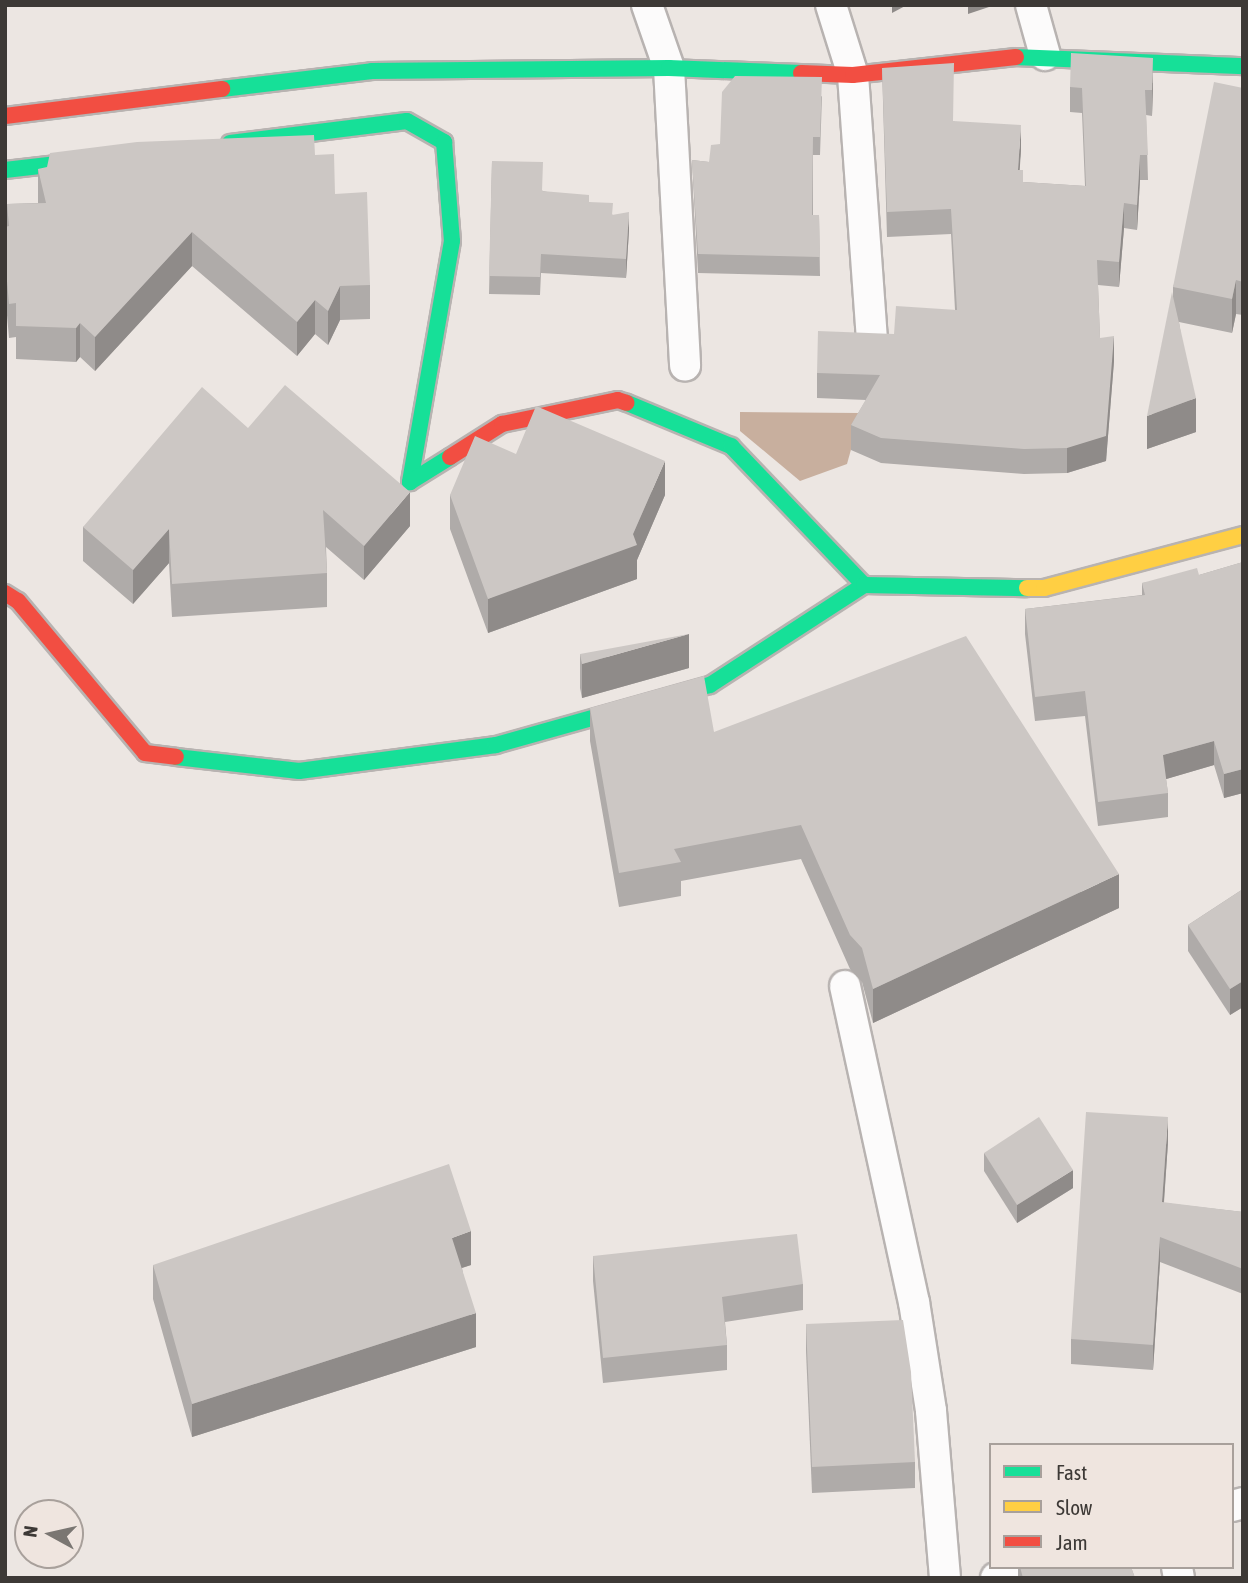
<!DOCTYPE html>
<style>
body{margin:0}
#map{position:relative;width:1248px;height:1583px;overflow:hidden;background:#ece6e2;font-family:"Asap Condensed",sans-serif}
div>[style]{position:absolute}
[style*='--x']{left:calc(var(--x)*1px);top:calc(var(--y)*1px);width:calc(var(--w)*1px);rotate:calc(var(--a)*1deg)}
.water>*{inset:0;background:#c8af9e}
.roads{filter:drop-shadow(2px 0 #b8b3b1) drop-shadow(-2px 0 #b8b3b1) drop-shadow(0 2px #b8b3b1) drop-shadow(0 -2px #b8b3b1)}
.street>*{height:30px;margin:-15px;padding:0 15px;transform-origin:15px;border-radius:15px;background:#fcfbfb}
.fast>*{height:16px;margin:-8px;padding:0 8px;transform-origin:8px;border-radius:8px;background:#16e098}
.slow>*{height:16px;margin:-8px;padding:0 8px;transform-origin:8px;border-radius:8px;background:#ffcf43}
.jam>*{height:16px;margin:-8px;padding:0 8px;transform-origin:8px;border-radius:8px;background:#f24e42}
.wall>*{inset:0;background:#afaba9}
.shaded-wall>*{inset:0;background:#8f8b89}
.building>*{inset:0;background:#ccc7c4}
span{translate:-50% -50%;white-space:nowrap;text-align:center;line-height:1.15;-webkit-text-stroke:6px #efe5df;paint-order:stroke}
.frame{position:absolute;inset:0;border:7px solid #3d3936;pointer-events:none}
.legend{position:absolute;left:989px;top:1443px;width:245px;height:126px;box-sizing:border-box;background:#efe5df;border:2px solid #a8a09b;margin:0;padding:9px 12px;list-style:none;font-size:21px;color:#3d3936}
.legend li{display:flex;align-items:center;gap:14px;height:35px}
.legend b{width:35px;border:2px solid #a8a09b}
.north{position:absolute;left:14px;top:1499px;width:70px;height:70px;box-sizing:border-box;background:#efe5df;border:2px solid #a8a09b;border-radius:50%;rotate:278deg;font-size:19px;font-weight:700;line-height:28px;text-align:center;color:#3d3936}
.north::after{content:'';display:block;margin:auto;width:24px;height:32px;background:#7a7672;clip-path:polygon(50% 0,100% 100%,50% 72%,0 100%)}
</style>
<div id="map">
<div class="water">
<div style="clip-path:polygon(740px 412px,861px 413px,847px 464px,800px 481px,740px 431px)"></div>
</div>
<div class="roads">
<div class="street">
<div style="--x:647;--y:5;--w:67;--a:70.8"></div>
<div style="--x:669;--y:68;--w:298;--a:86.9"></div>
<div style="--x:831;--y:5;--w:73;--a:72.6"></div>
<div style="--x:853;--y:75;--w:266;--a:85.9"></div>
<div style="--x:1031;--y:5;--w:52;--a:74.4"></div>
<div style="--x:845;--y:986;--w:323;--a:77.7"></div>
<div style="--x:914;--y:1302;--w:110;--a:81.1"></div>
<div style="--x:931;--y:1411;--w:168;--a:85.2"></div>
<div style="--x:1232;--y:1506;--w:11;--a:-15"></div>
<div style="--x:1177;--y:1567;--w:11;--a:80"></div>
<div style="--x:996;--y:1578;--w:35;--a:-18"></div>
</div>
<div class="fast">
<div style="--x:1016;--y:57;--w:227;--a:2.3"></div>
<div style="--x:222;--y:89;--w:151;--a:-6.8"></div>
<div style="--x:372;--y:71;--w:297;--a:-0.6"></div>
<div style="--x:669;--y:68;--w:132;--a:2.2"></div>
<div style="--x:230;--y:143;--w:178;--a:-7.1"></div>
<div style="--x:407;--y:121;--w:43;--a:29.6"></div>
<div style="--x:444;--y:142;--w:99;--a:85.4"></div>
<div style="--x:452;--y:241;--w:245;--a:99.9"></div>
<div style="--x:410;--y:482;--w:47;--a:-32"></div>
<div style="--x:5;--y:170;--w:96;--a:-6.6"></div>
<div style="--x:627;--y:403;--w:113;--a:22.5"></div>
<div style="--x:731;--y:446;--w:192;--a:46.3"></div>
<div style="--x:176;--y:757;--w:124;--a:6.5"></div>
<div style="--x:299;--y:771;--w:199;--a:-7.5"></div>
<div style="--x:496;--y:745;--w:222;--a:-15.7"></div>
<div style="--x:710;--y:685;--w:184;--a:-33"></div>
<div style="--x:864;--y:585;--w:163;--a:1.1"></div>
</div>
<div class="slow">
<div style="--x:1027;--y:588;--w:17;--a:0"></div>
<div style="--x:1044;--y:588;--w:206;--a:-14.9"></div>
</div>
<div class="jam">
<div style="--x:801;--y:73;--w:52;--a:2.2"></div>
<div style="--x:853;--y:75;--w:164;--a:-6.3"></div>
<div style="--x:5;--y:116;--w:219;--a:-7.1"></div>
<div style="--x:450;--y:457;--w:62;--a:-32.4"></div>
<div style="--x:502;--y:424;--w:118;--a:-11.7"></div>
<div style="--x:618;--y:400;--w:9;--a:18"></div>
<div style="--x:5;--y:593;--w:15;--a:32"></div>
<div style="--x:18;--y:601;--w:198;--a:50.1"></div>
<div style="--x:145;--y:753;--w:31;--a:7"></div>
</div>
</div>
<div class="wall">
<div style="clip-path:polygon(882px 68px,953px 121px,1021px 150px,1019px 170px,1023px 182px,1085px 186px,1082px 113px,1070px 112px,1070px 87px,1153px 83px,1152px 116px,1146px 115px,1148px 180px,1140px 180px,1137px 230px,1124px 228px,1119px 287px,1098px 285px,1100px 338px,1114px 361px,1106px 461px,1067px 473px,1024px 474px,881px 463px,851px 450px,851px 425px,866px 400px,817px 398px,817px 373px,894px 334px,955px 310px,951px 234px,887px 237px)"></div>
<div style="clip-path:polygon(1243px 88px,1243px 315px,1236px 314px,1232px 333px,1179px 322px,1196px 432px,1147px 449px,1173px 297px,1173px 287px)"></div>
<div style="clip-path:polygon(822px 96px,820px 155px,813px 155px,813px 215px,819px 215px,820px 276px,698px 273px,692px 160px,709px 162px)"></div>
<div style="clip-path:polygon(315px 155px,335px 194px,370px 285px,370px 319px,340px 320px,328px 345px,315px 334px,297px 356px,192px 266px,95px 371px,80px 357px,76px 362px,16px 359px,16px 337px,9px 338px,5px 292px,5px 227px,7px 227px,7px 204px,38px 203px,38px 169px)"></div>
<div style="clip-path:polygon(492px 161px,543px 191px,589px 202px,613px 215px,629px 230px,626px 278px,541px 273px,540px 295px,489px 294px)"></div>
<div style="clip-path:polygon(248px 428px,410px 526px,364px 580px,326px 547px,327px 573px,327px 607px,172px 617px,169px 563px,133px 604px,83px 561px,83px 527px)"></div>
<div style="clip-path:polygon(516px 454px,665px 495px,637px 560px,637px 579px,488px 633px,450px 529px,450px 495px)"></div>
<div style="clip-path:polygon(1243px 562px,1243px 793px,1224px 798px,1214px 765px,1166px 779px,1168px 793px,1168px 817px,1098px 826px,1085px 716px,1035px 721px,1025px 634px,1025px 609px,1142px 595px,1142px 583px,1199px 575px)"></div>
<div style="clip-path:polygon(580px 654px,689px 668px,582px 698px,580px 688px)"></div>
<div style="clip-path:polygon(590px 708px,714px 732px,1119px 908px,873px 1023px,862px 982px,850px 969px,801px 859px,681px 881px,681px 896px,619px 907px,590px 741px)"></div>
<div style="clip-path:polygon(1243px 889px,1243px 1007px,1230px 1015px,1188px 951px,1188px 925px)"></div>
<div style="clip-path:polygon(1168px 1142px,1164px 1203px,1243px 1212px,1243px 1294px,1160px 1262px,1153px 1370px,1071px 1364px,1071px 1339px)"></div>
<div style="clip-path:polygon(984px 1153px,1073px 1188px,1017px 1223px,984px 1171px)"></div>
<div style="clip-path:polygon(593px 1256px,803px 1284px,803px 1310px,725px 1322px,727px 1345px,727px 1370px,603px 1383px,593px 1281px)"></div>
<div style="clip-path:polygon(153px 1265px,471px 1265px,462px 1268px,476px 1347px,192px 1437px,153px 1299px)"></div>
<div style="clip-path:polygon(806px 1324px,915px 1462px,915px 1488px,812px 1493px,806px 1351px)"></div>
<div style="clip-path:polygon(1018px 1567px,1131px 1567px,1135px 1578px,1018px 1578px)"></div>
</div>
<div class="shaded-wall">
<div style="clip-path:polygon(892px 5px,907px 5px,892px 13px)"></div>
<div style="clip-path:polygon(968px 5px,995px 5px,968px 14px)"></div>
<div style="clip-path:polygon(1153px 58px,1153px 83px,1152px 116px,1152px 90px)"></div>
<div style="clip-path:polygon(1021px 125px,1021px 150px,1018px 195px,1018px 170px)"></div>
<div style="clip-path:polygon(1140px 155px,1140px 180px,1137px 230px,1137px 205px)"></div>
<div style="clip-path:polygon(1124px 203px,1124px 228px,1119px 287px,1119px 262px)"></div>
<div style="clip-path:polygon(629px 212px,629px 230px,626px 278px,626px 259px)"></div>
<div style="clip-path:polygon(192px 232px,192px 266px,95px 371px,95px 337px)"></div>
<div style="clip-path:polygon(1236px 280px,1236px 314px,1232px 333px,1232px 299px)"></div>
<div style="clip-path:polygon(340px 286px,340px 320px,328px 345px,328px 311px)"></div>
<div style="clip-path:polygon(315px 300px,315px 334px,297px 356px,297px 322px)"></div>
<div style="clip-path:polygon(80px 323px,80px 357px,76px 362px,76px 328px)"></div>
<div style="clip-path:polygon(1114px 336px,1114px 361px,1106px 461px,1067px 473px,1067px 448px)"></div>
<div style="clip-path:polygon(1196px 398px,1196px 432px,1147px 449px,1147px 416px)"></div>
<div style="clip-path:polygon(665px 461px,665px 495px,637px 560px,637px 579px,488px 633px,488px 599px,633px 534px)"></div>
<div style="clip-path:polygon(410px 492px,410px 526px,364px 580px,364px 546px)"></div>
<div style="clip-path:polygon(169px 529px,169px 563px,133px 604px,133px 570px)"></div>
<div style="clip-path:polygon(689px 634px,689px 668px,582px 698px,582px 664px)"></div>
<div style="clip-path:polygon(1214px 741px,1214px 765px,1163px 780px,1163px 755px)"></div>
<div style="clip-path:polygon(1243px 769px,1243px 793px,1224px 798px,1224px 774px)"></div>
<div style="clip-path:polygon(1119px 874px,1119px 908px,873px 1023px,873px 989px)"></div>
<div style="clip-path:polygon(1243px 981px,1243px 1007px,1230px 1015px,1230px 989px)"></div>
<div style="clip-path:polygon(1168px 1117px,1168px 1142px,1162px 1227px,1162px 1202px)"></div>
<div style="clip-path:polygon(1073px 1170px,1073px 1188px,1017px 1223px,1017px 1205px)"></div>
<div style="clip-path:polygon(471px 1231px,471px 1265px,452px 1271px,452px 1238px)"></div>
<div style="clip-path:polygon(1160px 1237px,1160px 1262px,1153px 1370px,1153px 1345px)"></div>
<div style="clip-path:polygon(476px 1313px,476px 1347px,192px 1437px,192px 1404px)"></div>
</div>
<div class="building">
<div style="clip-path:polygon(1071px 53px,1153px 58px,1152px 90px,1145px 90px,1148px 155px,1140px 155px,1137px 205px,1124px 203px,1119px 262px,1097px 260px,1100px 338px,1114px 336px,1106px 436px,1067px 448px,1024px 449px,881px 438px,851px 425px,880px 375px,817px 373px,818px 331px,894px 334px,896px 306px,957px 310px,951px 209px,887px 212px,882px 68px,954px 63px,953px 121px,1021px 125px,1018px 170px,1023px 170px,1023px 182px,1086px 186px,1082px 88px,1070px 87px)"></div>
<div style="clip-path:polygon(735px 76px,822px 77px,820px 137px,813px 137px,812px 215px,819px 215px,820px 257px,698px 254px,692px 160px,709px 162px,711px 145px,720px 144px,722px 92px)"></div>
<div style="clip-path:polygon(1214px 82px,1243px 88px,1243px 282px,1236px 280px,1232px 299px,1173px 287px)"></div>
<div style="clip-path:polygon(314px 135px,315px 155px,334px 154px,335px 194px,367px 192px,370px 285px,340px 286px,328px 311px,315px 300px,297px 322px,192px 232px,95px 337px,80px 323px,76px 328px,16px 326px,16px 303px,9px 304px,5px 258px,5px 227px,9px 226px,7px 204px,46px 203px,38px 169px,47px 167px,50px 153px,137px 142px)"></div>
<div style="clip-path:polygon(492px 161px,543px 162px,542px 191px,589px 195px,589px 202px,613px 203px,612px 215px,629px 212px,626px 259px,541px 254px,540px 277px,489px 276px)"></div>
<div style="clip-path:polygon(1172px 292px,1196px 398px,1147px 416px)"></div>
<div style="clip-path:polygon(285px 385px,410px 492px,364px 546px,323px 510px,327px 573px,172px 584px,169px 529px,133px 570px,83px 527px,202px 387px,248px 428px)"></div>
<div style="clip-path:polygon(536px 406px,665px 461px,633px 534px,637px 545px,488px 599px,450px 495px,475px 436px,516px 454px)"></div>
<div style="clip-path:polygon(1243px 562px,1243px 769px,1224px 774px,1214px 741px,1163px 755px,1168px 793px,1098px 802px,1085px 691px,1035px 697px,1025px 609px,1145px 595px,1142px 583px,1197px 568px,1199px 575px)"></div>
<div style="clip-path:polygon(689px 634px,582px 664px,580px 654px)"></div>
<div style="clip-path:polygon(966px 636px,1119px 874px,873px 989px,862px 948px,850px 935px,801px 825px,674px 849px,681px 862px,619px 873px,590px 708px,704px 676px,714px 732px)"></div>
<div style="clip-path:polygon(1243px 889px,1243px 981px,1230px 989px,1188px 925px)"></div>
<div style="clip-path:polygon(1086px 1112px,1168px 1117px,1162px 1202px,1243px 1212px,1243px 1269px,1160px 1237px,1153px 1345px,1071px 1339px)"></div>
<div style="clip-path:polygon(1039px 1117px,1073px 1170px,1017px 1205px,984px 1153px)"></div>
<div style="clip-path:polygon(449px 1164px,471px 1231px,452px 1238px,476px 1313px,192px 1404px,153px 1265px)"></div>
<div style="clip-path:polygon(797px 1234px,803px 1284px,722px 1297px,727px 1345px,603px 1358px,593px 1256px)"></div>
<div style="clip-path:polygon(903px 1320px,911px 1372px,915px 1462px,812px 1467px,806px 1324px)"></div>
<div style="clip-path:polygon(1020px 1567px,1131px 1567px,1135px 1578px,1023px 1578px)"></div>
</div>
<div class="frame"></div>
<ul class="legend">
<li><b style="height:9px;background:#16e098"></b>Fast</li>
<li><b style="height:9px;background:#ffcf43"></b>Slow</li>
<li><b style="height:9px;background:#f24e42"></b>Jam</li>
</ul>
<div class="north">N</div>
</div>
